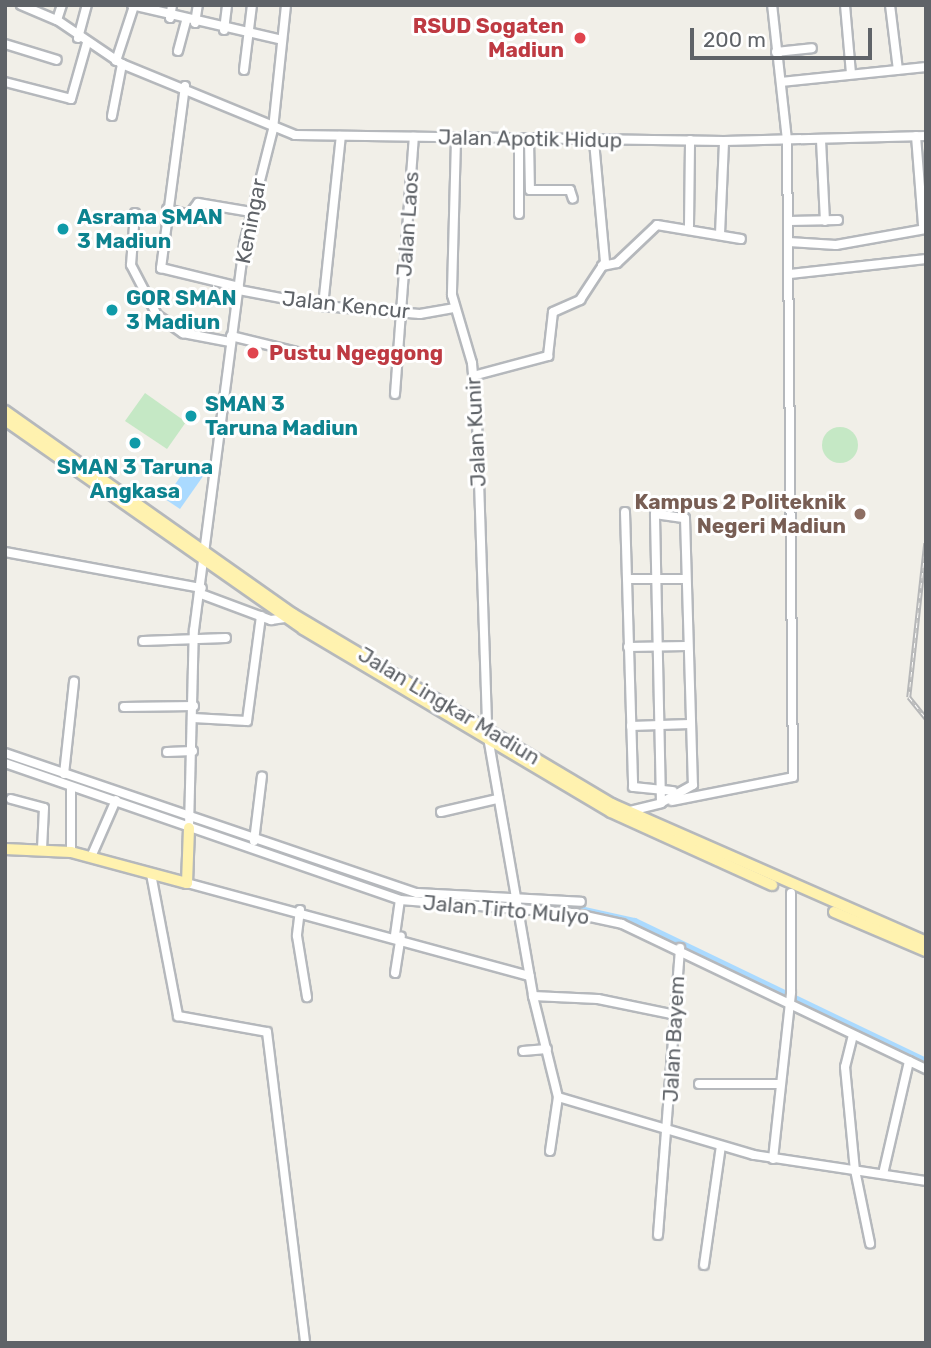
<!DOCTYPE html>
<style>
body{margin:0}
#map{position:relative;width:931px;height:1348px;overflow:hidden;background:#f1efe8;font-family:Rubik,sans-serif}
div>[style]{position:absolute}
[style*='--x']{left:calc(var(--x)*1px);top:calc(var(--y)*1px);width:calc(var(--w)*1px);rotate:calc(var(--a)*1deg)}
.green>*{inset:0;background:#c5e8c5}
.round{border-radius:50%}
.water>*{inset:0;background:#aadaff}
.canal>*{height:6px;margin:-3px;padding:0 3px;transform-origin:3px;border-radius:3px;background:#aadaff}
.roads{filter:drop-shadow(2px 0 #b5b8bc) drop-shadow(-2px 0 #b5b8bc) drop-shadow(0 2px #b5b8bc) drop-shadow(0 -2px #b5b8bc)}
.minor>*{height:8px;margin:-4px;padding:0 4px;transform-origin:4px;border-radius:4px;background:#fff}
.major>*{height:10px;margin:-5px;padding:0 5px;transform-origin:5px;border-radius:5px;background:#fff2af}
.rail>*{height:4.5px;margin-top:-2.25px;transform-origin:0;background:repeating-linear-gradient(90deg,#fff 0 5px,#b6b7b8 0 10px);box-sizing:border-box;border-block:2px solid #b6b7b8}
.dots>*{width:19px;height:19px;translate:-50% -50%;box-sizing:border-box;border:4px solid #fff;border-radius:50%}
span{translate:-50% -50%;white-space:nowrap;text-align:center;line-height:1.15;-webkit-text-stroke:6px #fff;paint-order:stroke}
.health-label{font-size:21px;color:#be3a42;font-weight:700}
.right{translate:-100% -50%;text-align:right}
.left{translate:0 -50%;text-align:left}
.street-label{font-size:21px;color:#5f6368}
.culture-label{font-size:21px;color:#0d838f;font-weight:700}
.education-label{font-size:21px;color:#785e54;font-weight:700}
.frame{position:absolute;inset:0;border:7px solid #5f6368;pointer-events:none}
.scale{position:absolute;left:690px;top:28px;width:182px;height:32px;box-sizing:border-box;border:4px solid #5f6368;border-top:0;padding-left:9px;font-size:21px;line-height:24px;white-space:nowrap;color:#5f6368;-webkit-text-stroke:5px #fff;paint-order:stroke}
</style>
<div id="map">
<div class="green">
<div style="clip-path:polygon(145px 393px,186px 422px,167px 449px,125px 421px)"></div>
<div class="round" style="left:822px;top:427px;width:36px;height:36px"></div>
</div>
<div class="water">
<div style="clip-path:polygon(191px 461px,206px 472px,180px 509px,165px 499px)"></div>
</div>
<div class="canal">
<div style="--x:378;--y:889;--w:42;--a:12.4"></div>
<div style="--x:514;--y:905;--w:48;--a:0"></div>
<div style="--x:562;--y:905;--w:75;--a:12.4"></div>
<div style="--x:635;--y:921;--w:323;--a:25.7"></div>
</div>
<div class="roads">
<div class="minor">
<div style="--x:21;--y:5;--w:39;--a:23"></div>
<div style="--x:57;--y:20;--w:78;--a:34.1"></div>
<div style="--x:122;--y:64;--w:187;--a:22.3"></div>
<div style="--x:295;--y:135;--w:429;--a:0.8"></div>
<div style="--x:724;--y:141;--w:202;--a:-1.4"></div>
<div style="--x:132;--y:5;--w:154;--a:13.1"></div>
<div style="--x:845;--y:5;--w:68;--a:85"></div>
<div style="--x:890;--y:5;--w:65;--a:83"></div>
<div style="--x:170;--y:18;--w:13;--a:-81"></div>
<div style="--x:57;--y:20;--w:16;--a:-72"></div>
<div style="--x:195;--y:23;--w:18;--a:-81"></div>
<div style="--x:224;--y:30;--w:25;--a:-83"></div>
<div style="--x:78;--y:38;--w:34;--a:-75"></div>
<div style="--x:5;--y:44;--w:54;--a:17.1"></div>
<div style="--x:178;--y:51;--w:31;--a:-75"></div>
<div style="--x:776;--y:52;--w:36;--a:-6"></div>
<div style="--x:116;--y:61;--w:58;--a:-71.9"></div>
<div style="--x:244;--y:70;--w:65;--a:-83"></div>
<div style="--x:5;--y:82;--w:68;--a:14.4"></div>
<div style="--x:71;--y:99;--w:58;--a:-74.1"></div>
<div style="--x:781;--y:82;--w:146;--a:-5.9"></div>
<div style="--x:185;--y:86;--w:184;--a:97.5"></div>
<div style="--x:161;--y:268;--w:80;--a:13.7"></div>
<div style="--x:112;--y:116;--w:53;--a:-79.1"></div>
<div style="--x:916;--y:136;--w:89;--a:85.5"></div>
<div style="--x:456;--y:139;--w:156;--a:91.5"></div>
<div style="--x:452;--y:295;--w:71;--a:73.6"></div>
<div style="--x:472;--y:363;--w:58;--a:85.1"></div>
<div style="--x:477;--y:421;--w:307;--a:88.1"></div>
<div style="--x:529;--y:140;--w:50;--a:88.9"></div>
<div style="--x:530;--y:190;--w:40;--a:0"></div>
<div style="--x:570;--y:190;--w:9;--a:72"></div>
<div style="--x:821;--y:140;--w:81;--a:87.2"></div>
<div style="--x:167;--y:209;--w:23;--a:15"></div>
<div style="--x:189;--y:215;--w:15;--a:-53"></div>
<div style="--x:198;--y:203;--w:54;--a:9.6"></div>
<div style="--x:135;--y:213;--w:52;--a:94.4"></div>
<div style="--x:131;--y:265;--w:56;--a:62.5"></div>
<div style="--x:157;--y:315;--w:32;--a:35"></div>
<div style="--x:183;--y:333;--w:48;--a:10.8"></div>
<div style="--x:519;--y:214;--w:74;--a:-90"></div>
<div style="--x:789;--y:221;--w:49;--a:-1.2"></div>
<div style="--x:689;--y:226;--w:86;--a:-89.3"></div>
<div style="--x:720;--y:234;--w:93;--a:-87.5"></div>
<div style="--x:789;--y:242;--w:47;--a:3.7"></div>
<div style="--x:836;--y:245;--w:91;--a:-10.1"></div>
<div style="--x:602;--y:266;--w:15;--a:-11"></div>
<div style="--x:617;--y:263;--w:55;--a:-43.5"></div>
<div style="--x:657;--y:225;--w:85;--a:9.5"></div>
<div style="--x:790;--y:274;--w:137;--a:-6.3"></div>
<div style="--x:239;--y:290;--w:86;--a:10.8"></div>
<div style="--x:323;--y:306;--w:97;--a:4.7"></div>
<div style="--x:420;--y:314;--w:34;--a:-10"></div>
<div style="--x:323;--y:306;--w:171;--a:-84"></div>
<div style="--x:231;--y:336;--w:80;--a:13.7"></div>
<div style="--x:473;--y:376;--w:78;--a:-14.9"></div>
<div style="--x:548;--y:356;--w:44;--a:-83.5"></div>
<div style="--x:553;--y:312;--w:30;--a:-24"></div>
<div style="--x:580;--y:300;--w:45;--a:-56.7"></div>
<div style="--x:605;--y:262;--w:122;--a:-95.2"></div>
<div style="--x:395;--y:394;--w:258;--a:-85.8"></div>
<div style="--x:625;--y:512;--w:275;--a:88.3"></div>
<div style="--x:633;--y:787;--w:40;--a:5.7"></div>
<div style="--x:655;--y:514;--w:30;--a:8"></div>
<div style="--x:685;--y:518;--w:267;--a:88.3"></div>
<div style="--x:693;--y:785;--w:37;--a:151"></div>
<div style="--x:661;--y:803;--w:289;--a:-91.2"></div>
<div style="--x:5;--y:552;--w:200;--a:10.4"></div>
<div style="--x:627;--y:579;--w:58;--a:0"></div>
<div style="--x:201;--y:594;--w:75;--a:20.4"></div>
<div style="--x:271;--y:620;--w:21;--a:-8"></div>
<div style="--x:143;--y:641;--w:83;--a:-2.1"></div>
<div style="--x:628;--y:647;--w:59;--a:-1"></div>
<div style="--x:124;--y:707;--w:70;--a:-0.8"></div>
<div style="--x:193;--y:718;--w:54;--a:3.2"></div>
<div style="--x:247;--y:721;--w:106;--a:-82.4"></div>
<div style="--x:631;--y:726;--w:59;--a:-1.9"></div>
<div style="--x:488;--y:737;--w:263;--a:80.1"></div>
<div style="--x:533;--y:996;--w:104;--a:76.1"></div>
<div style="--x:558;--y:1097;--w:204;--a:16.5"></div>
<div style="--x:754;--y:1155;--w:174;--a:8.6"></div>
<div style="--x:167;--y:752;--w:26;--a:-2"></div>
<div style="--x:5;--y:753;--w:435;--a:18.8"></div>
<div style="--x:417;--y:893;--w:164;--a:3.1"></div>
<div style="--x:5;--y:763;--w:418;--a:19.1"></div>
<div style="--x:400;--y:900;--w:172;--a:4.3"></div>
<div style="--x:572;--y:913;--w:51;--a:12.4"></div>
<div style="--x:622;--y:924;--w:337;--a:25.5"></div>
<div style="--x:64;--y:774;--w:93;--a:-83.8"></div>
<div style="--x:71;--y:787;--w:65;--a:90"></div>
<div style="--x:11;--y:799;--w:34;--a:15"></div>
<div style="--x:44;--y:808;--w:41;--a:92.8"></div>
<div style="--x:672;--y:801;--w:123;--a:-11.2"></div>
<div style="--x:793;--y:777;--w:637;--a:-90.54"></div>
<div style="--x:787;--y:140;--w:136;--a:-96.3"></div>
<div style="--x:441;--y:812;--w:57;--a:-13.1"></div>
<div style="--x:626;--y:812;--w:36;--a:-14"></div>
<div style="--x:189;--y:828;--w:198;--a:-88.6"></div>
<div style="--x:194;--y:630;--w:389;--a:-82.6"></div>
<div style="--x:244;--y:244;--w:119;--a:-75.8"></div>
<div style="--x:273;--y:129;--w:125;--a:-84"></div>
<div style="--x:254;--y:841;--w:65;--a:-83"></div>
<div style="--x:91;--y:857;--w:62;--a:-66.3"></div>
<div style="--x:151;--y:874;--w:145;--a:79.2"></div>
<div style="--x:178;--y:1016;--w:90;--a:10.2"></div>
<div style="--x:267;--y:1032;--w:313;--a:83"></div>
<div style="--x:187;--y:883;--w:355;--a:15.2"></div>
<div style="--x:300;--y:910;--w:26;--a:97"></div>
<div style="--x:297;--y:936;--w:62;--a:80.7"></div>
<div style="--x:395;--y:935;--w:35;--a:-82"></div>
<div style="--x:395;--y:973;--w:37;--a:-81"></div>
<div style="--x:533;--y:996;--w:65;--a:2.6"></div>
<div style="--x:598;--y:999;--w:80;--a:11.6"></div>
<div style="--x:853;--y:1035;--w:33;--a:104"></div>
<div style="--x:845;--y:1067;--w:103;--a:84.5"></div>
<div style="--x:855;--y:1170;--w:75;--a:78.4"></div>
<div style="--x:523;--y:1051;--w:24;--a:-5"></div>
<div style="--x:699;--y:1084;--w:81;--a:0"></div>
<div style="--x:550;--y:1151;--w:55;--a:-81.6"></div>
<div style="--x:773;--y:1159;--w:168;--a:-83.8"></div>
<div style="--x:791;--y:992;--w:99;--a:-90"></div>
<div style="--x:883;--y:1174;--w:116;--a:-77"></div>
<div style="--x:658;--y:1235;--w:288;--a:-85.6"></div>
<div style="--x:704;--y:1265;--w:120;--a:-81.9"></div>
</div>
<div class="major">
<div style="--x:5;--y:411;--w:352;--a:35.2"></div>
<div style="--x:293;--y:614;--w:371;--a:30.8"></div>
<div style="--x:612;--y:804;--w:343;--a:23.7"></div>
<div style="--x:5;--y:420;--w:364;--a:35"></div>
<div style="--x:303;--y:629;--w:358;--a:30.7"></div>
<div style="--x:611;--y:812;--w:177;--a:24.4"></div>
<div style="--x:5;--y:849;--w:66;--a:2.6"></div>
<div style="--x:71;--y:852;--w:120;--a:15"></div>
<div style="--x:187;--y:883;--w:55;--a:-87.9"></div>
<div style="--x:834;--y:912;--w:100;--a:23"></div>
</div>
</div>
<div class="rail">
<div style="--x:926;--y:543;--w:155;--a:96.3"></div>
<div style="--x:909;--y:697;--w:27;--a:51"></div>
</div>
<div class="dots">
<div style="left:580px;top:38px;background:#e0444e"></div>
<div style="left:63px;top:229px;background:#0f9aa8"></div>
<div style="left:112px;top:310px;background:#0f9aa8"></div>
<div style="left:253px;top:353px;background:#e0444e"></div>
<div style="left:191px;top:416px;background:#0f9aa8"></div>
<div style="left:135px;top:443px;background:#0f9aa8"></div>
<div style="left:860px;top:514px;background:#8d6e63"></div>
</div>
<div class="health-label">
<span class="right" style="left:564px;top:38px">RSUD Sogaten<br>Madiun</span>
<span class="left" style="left:269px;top:353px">Pustu Ngeggong</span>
</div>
<div class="street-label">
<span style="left:530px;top:139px;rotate:1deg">Jalan Apotik Hidup</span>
<span style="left:251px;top:221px;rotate:-79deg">Keningar</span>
<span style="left:408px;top:224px;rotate:-86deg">Jalan Laos</span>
<span style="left:346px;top:305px;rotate:6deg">Jalan Kencur</span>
<span style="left:476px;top:432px;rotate:-93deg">Jalan Kunir</span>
<span style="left:449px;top:706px;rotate:31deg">Jalan Lingkar Madiun</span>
<span style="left:506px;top:910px;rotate:5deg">Jalan Tirto Mulyo</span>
<span style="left:674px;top:1039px;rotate:-87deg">Jalan Bayem</span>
</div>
<div class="culture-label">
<span class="left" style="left:77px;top:229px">Asrama SMAN<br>3 Madiun</span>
<span class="left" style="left:126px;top:310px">GOR SMAN<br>3 Madiun</span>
<span class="left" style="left:205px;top:416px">SMAN 3<br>Taruna Madiun</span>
<span style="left:135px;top:479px">SMAN 3 Taruna<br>Angkasa</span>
</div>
<div class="education-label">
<span class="right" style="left:846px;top:514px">Kampus 2 Politeknik<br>Negeri Madiun</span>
</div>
<div class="frame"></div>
<div class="scale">200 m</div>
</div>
